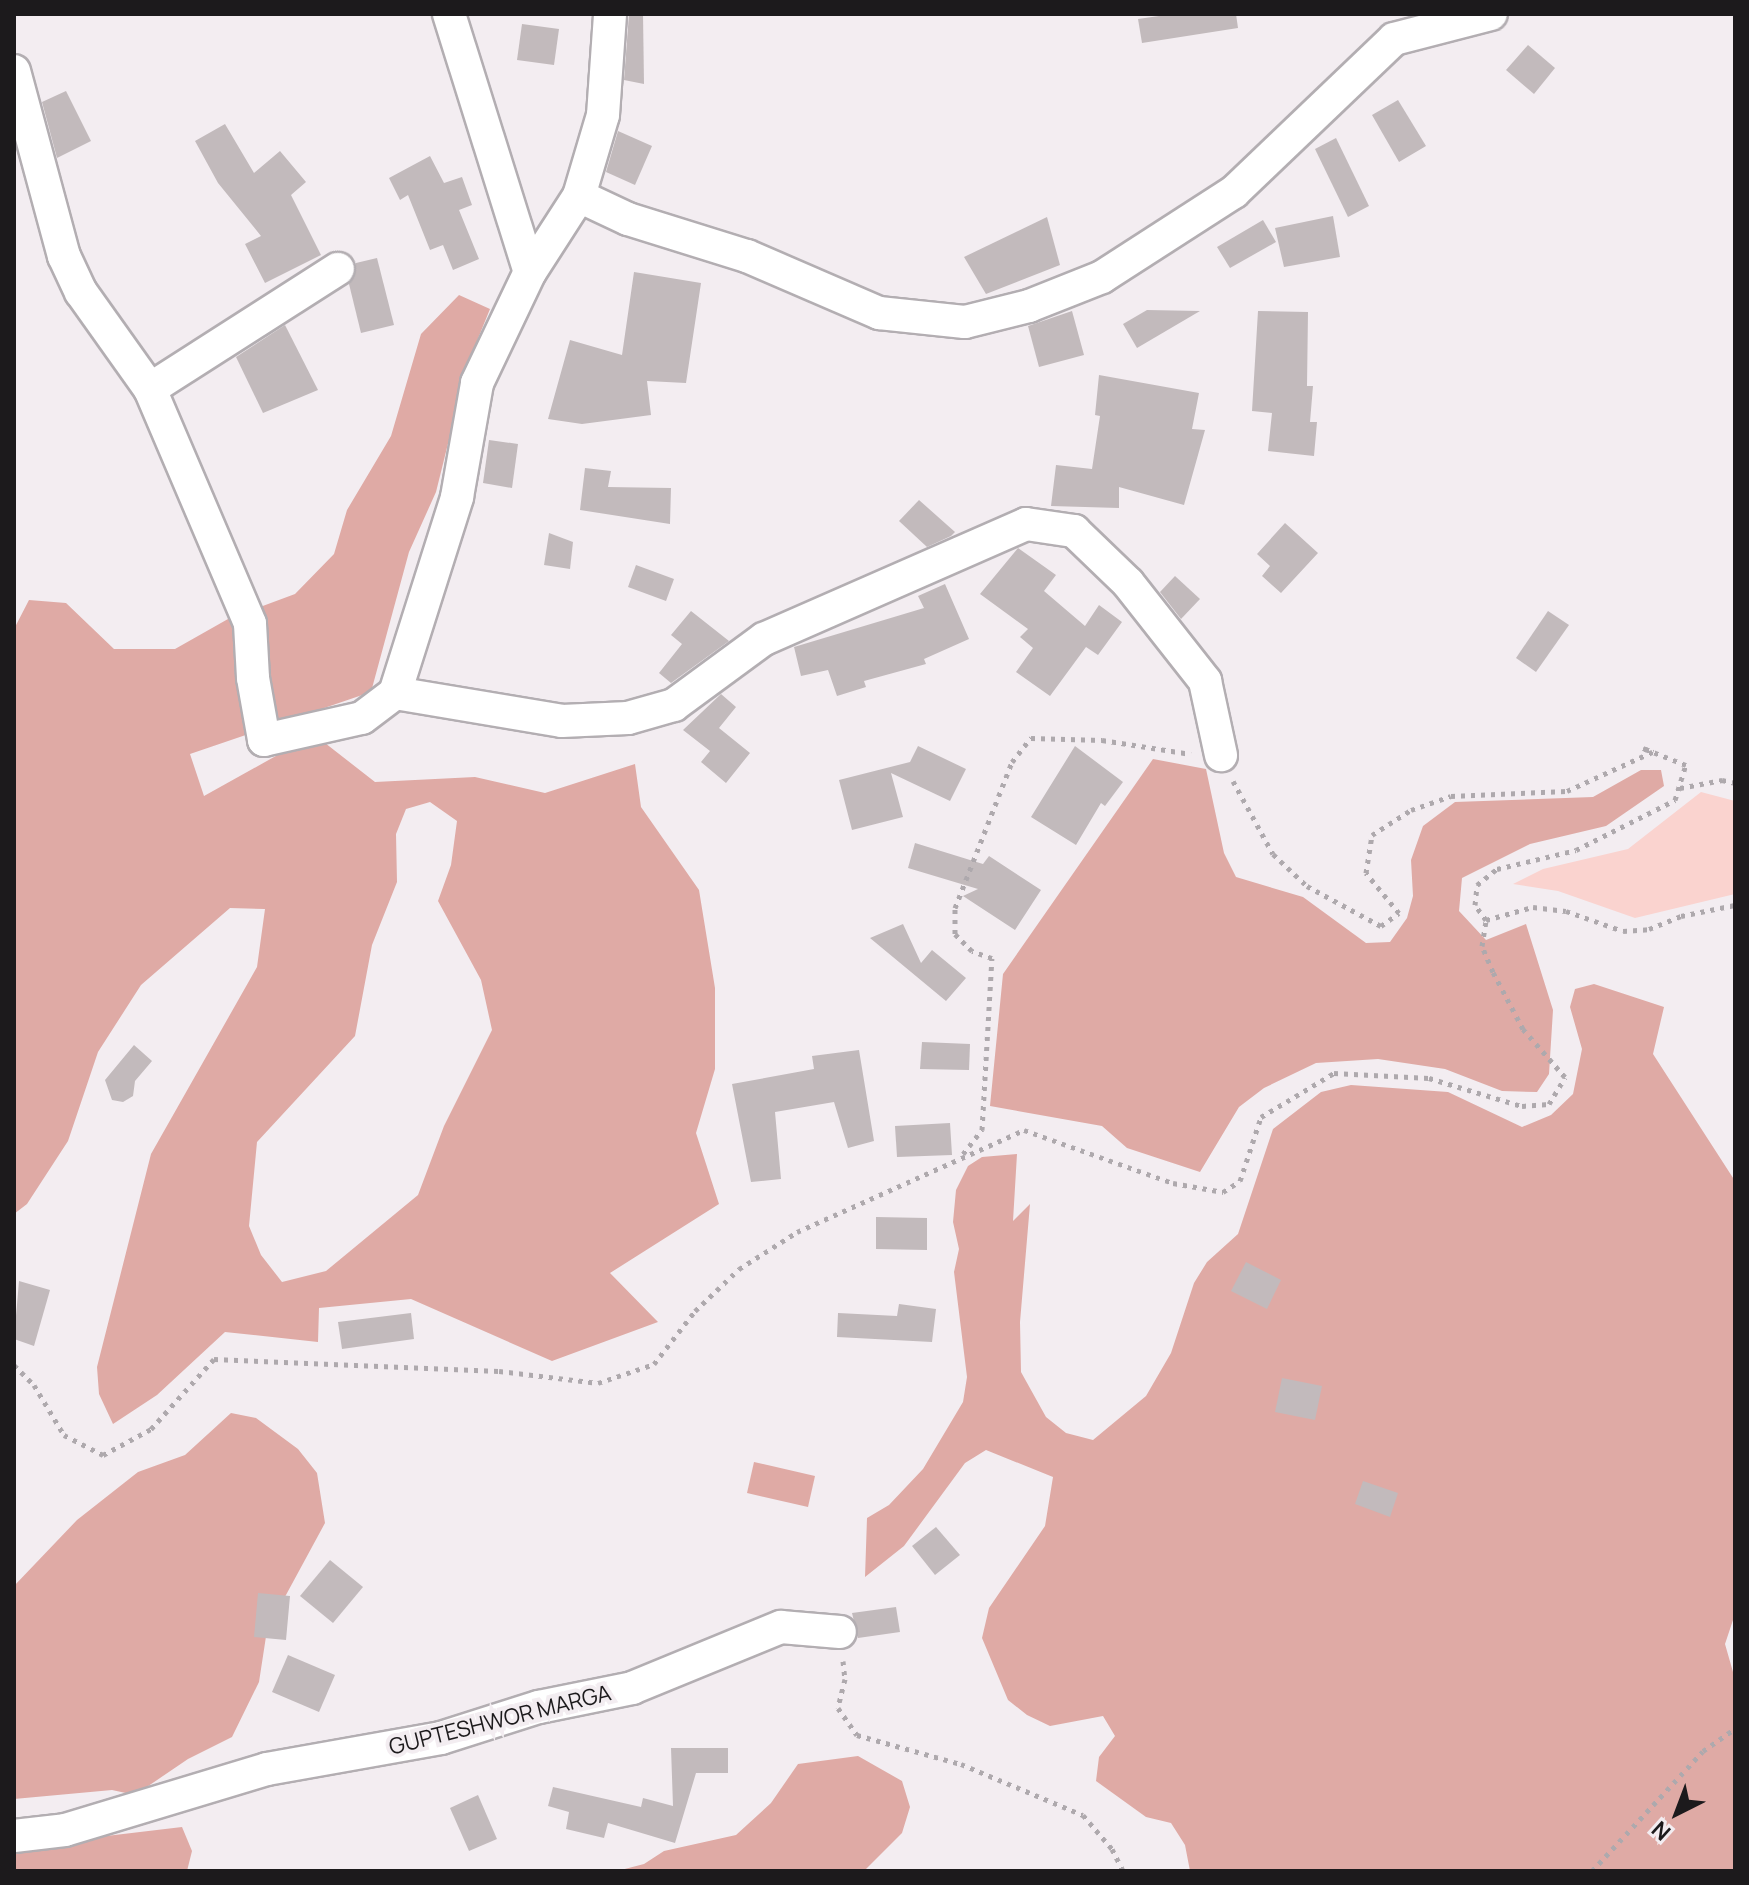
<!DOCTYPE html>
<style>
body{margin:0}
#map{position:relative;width:1749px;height:1885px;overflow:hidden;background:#f3edf1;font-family:Manrope,sans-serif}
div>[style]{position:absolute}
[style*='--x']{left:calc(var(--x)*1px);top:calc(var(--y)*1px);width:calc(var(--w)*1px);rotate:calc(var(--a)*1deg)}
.green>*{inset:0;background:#fad3cf}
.forest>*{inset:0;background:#dfaaa5}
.building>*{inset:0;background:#c2babc}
.path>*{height:5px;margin-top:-2.5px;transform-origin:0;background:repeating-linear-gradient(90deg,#aea9ad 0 4px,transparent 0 10px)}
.roads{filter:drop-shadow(2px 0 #b3aeb2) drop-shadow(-2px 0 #b3aeb2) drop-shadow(0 2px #b3aeb2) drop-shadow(0 -2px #b3aeb2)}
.street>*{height:32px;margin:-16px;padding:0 16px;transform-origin:16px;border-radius:16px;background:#fff}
span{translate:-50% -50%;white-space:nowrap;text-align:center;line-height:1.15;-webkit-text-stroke:8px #f3edf1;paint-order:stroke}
.street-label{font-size:22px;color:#1c1a1c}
.frame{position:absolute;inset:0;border:16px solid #1c1a1c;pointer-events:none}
.north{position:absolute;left:1637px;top:1773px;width:80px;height:80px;-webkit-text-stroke:6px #f3edf1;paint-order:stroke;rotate:222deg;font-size:22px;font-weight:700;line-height:32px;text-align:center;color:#1c1a1c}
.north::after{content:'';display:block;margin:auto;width:28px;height:36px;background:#1c1a1c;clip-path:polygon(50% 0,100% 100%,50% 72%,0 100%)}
</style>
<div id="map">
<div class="green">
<div style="clip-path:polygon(1701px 792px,1735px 801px,1735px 894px,1635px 918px,1558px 891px,1513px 884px,1543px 869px,1628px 849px)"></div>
</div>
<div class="forest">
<div style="clip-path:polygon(evenodd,459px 295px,490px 309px,468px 363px,436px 492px,409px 552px,371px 692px,190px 754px,204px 796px,301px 742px,325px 743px,375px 782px,475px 777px,545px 793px,635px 764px,641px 807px,699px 890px,715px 988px,715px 1069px,696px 1133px,719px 1204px,610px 1273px,658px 1322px,552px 1361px,411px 1299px,319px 1308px,318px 1342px,225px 1332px,157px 1395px,113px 1424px,99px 1394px,97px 1367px,151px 1154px,257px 967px,265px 909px,230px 908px,141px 985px,98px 1052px,68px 1141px,27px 1204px,14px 1214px,14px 629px,29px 600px,66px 603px,114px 649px,175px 649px,228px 619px,295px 594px,334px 554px,347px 510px,391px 436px,421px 334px,459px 295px,430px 802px,457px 821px,451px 865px,438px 901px,481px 980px,492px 1030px,444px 1126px,418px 1195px,326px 1271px,282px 1282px,261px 1255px,249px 1226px,257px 1142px,355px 1036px,372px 945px,397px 882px,396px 834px,406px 809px,430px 802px)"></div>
<div style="clip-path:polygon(1153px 759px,1206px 769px,1224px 853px,1236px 877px,1303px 897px,1366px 943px,1390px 942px,1407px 918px,1413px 896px,1411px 860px,1423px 826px,1455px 802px,1593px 797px,1641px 770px,1661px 770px,1664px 786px,1606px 826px,1530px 844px,1462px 878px,1459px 911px,1486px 940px,1526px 924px,1553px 1010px,1549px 1074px,1537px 1092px,1502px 1091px,1445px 1069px,1378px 1059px,1316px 1063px,1264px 1088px,1239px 1107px,1200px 1172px,1127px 1148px,1102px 1126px,990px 1106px,1003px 974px)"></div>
<div style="clip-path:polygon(1594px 984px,1664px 1007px,1653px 1054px,1735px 1181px,1735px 1614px,1725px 1644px,1735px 1679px,1735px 1871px,1190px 1871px,1185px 1845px,1171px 1823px,1146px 1817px,1096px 1781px,1099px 1757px,1115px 1736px,1103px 1716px,1050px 1726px,1027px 1715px,1008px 1700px,982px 1638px,989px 1608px,1045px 1526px,1053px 1477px,986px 1450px,965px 1463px,904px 1546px,865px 1577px,867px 1518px,889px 1505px,923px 1469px,963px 1402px,967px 1377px,954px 1272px,959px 1249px,953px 1222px,956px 1190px,968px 1166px,982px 1157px,1017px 1154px,1013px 1221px,1030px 1204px,1020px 1322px,1021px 1372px,1046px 1417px,1066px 1433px,1093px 1440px,1146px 1396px,1171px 1353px,1194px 1283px,1207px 1262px,1238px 1234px,1273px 1129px,1321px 1092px,1351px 1085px,1448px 1092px,1522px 1127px,1551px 1115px,1573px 1094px,1582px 1049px,1570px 1007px,1575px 989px)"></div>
<div style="clip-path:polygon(231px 1413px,256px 1418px,298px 1449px,317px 1473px,325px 1523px,267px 1630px,259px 1682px,232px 1737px,188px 1759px,135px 1795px,112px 1790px,14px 1799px,14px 1586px,77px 1520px,138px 1472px,185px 1455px)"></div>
<div style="clip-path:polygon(754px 1462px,815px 1476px,808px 1507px,747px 1493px)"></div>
<div style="clip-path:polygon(858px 1756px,902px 1781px,910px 1807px,902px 1833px,865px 1870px,617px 1871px,644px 1864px,664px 1851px,736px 1835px,771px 1803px,798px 1764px)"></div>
<div style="clip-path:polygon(182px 1827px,192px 1851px,187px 1871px,14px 1871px,14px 1847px)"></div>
</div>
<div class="building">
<div style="clip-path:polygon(629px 14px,643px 14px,644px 84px,624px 80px)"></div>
<div style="clip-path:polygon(1173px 14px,1236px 14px,1238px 28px,1142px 43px,1138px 19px)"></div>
<div style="clip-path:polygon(522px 24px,559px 29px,554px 65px,517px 60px)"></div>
<div style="clip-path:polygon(1528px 45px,1555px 68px,1534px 94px,1506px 70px)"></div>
<div style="clip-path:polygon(66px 91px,91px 141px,57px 158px,42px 102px)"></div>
<div style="clip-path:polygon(1398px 100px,1426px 146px,1399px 162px,1372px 115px)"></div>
<div style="clip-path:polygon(225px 124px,254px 173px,280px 151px,306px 182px,291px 195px,321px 255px,265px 283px,245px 244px,261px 236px,218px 183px,195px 141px)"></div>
<div style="clip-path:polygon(618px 131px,652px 146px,635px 185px,606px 172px)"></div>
<div style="clip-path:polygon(1336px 138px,1369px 206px,1348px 217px,1315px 149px)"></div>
<div style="clip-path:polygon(430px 156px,444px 183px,462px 177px,472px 205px,459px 210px,479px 259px,453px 270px,443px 245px,430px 250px,408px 195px,400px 200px,389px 178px)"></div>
<div style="clip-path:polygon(1333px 216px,1340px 257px,1284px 267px,1275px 228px)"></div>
<div style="clip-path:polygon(1047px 217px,1060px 265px,986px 294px,964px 257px)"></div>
<div style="clip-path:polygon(1263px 220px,1276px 242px,1230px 268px,1217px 247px)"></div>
<div style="clip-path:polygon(377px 258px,394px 325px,361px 333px,349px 284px,356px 263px)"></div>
<div style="clip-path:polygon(634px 272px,701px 283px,686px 383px,647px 381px,651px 415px,582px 424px,548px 419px,570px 340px,622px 355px)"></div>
<div style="clip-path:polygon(1147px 310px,1200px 311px,1137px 348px,1123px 324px)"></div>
<div style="clip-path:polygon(1072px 311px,1084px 355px,1039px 367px,1028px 326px)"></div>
<div style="clip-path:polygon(1258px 311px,1308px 312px,1307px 386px,1313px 386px,1310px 422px,1317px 422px,1314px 456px,1268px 451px,1272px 413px,1252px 411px)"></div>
<div style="clip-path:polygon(285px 325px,318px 390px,263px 413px,236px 357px)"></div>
<div style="clip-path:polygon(1099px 375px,1199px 393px,1192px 429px,1205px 430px,1184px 505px,1119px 487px,1119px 508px,1051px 506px,1056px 465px,1092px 469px,1100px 416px,1095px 415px)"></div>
<div style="clip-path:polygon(489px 440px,518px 444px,512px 488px,483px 483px)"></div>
<div style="clip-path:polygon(585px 468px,611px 471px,608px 487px,671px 488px,670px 524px,580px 510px)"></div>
<div style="clip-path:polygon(919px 500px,955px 532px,951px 536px,927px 547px,899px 521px)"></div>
<div style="clip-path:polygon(1285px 523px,1318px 553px,1281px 593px,1262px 576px,1270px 566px,1257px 554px)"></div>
<div style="clip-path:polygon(549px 533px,573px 542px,570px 569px,544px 565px)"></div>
<div style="clip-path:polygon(1018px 548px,1056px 575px,1044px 591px,1085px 626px,1099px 605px,1122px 622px,1098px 655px,1086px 647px,1050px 696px,1016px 672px,1033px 648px,1020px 637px,1028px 629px,980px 594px)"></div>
<div style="clip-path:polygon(636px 565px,674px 579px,666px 601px,628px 587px)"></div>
<div style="clip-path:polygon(1175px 576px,1200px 599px,1181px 619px,1160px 592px)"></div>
<div style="clip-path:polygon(945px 584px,969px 639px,924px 659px,926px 664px,864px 681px,866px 687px,837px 696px,828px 670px,801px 676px,794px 647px,924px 608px,918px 596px)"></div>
<div style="clip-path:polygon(691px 611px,729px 641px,671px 683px,659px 673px,682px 644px,671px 635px)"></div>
<div style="clip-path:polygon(1548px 611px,1569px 625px,1536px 672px,1516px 658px)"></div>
<div style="clip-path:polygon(721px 694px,736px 707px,719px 728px,750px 753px,726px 783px,701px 762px,710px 751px,683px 730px)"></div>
<div style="clip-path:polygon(918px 746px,966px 769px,950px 801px,891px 773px,903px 817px,852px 830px,839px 780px,910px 762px)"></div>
<div style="clip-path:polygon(1075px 746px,1123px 782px,1105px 806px,1101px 803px,1076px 845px,1031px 817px)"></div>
<div style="clip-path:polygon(915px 843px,983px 864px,989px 856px,1041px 890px,1015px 930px,963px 896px,978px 889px,908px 868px)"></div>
<div style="clip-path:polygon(903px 924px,921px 963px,932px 950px,966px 978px,946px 1001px,870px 938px)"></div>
<div style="clip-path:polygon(922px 1042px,970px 1044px,969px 1070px,920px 1069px)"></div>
<div style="clip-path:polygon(134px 1045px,152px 1061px,135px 1081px,133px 1096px,123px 1102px,112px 1100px,105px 1080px)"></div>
<div style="clip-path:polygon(859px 1050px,874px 1141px,848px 1148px,834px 1102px,775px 1112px,781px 1179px,751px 1182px,732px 1084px,814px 1069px,812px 1056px)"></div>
<div style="clip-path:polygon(950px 1123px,952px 1155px,897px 1157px,895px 1126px)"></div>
<div style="clip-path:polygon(876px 1217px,927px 1218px,927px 1250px,876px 1249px)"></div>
<div style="clip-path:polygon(1246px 1262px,1281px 1280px,1267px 1309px,1231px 1291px)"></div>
<div style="clip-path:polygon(19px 1281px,50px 1290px,34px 1346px,14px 1339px)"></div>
<div style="clip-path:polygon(899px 1304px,936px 1309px,932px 1342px,837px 1337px,838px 1313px,897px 1316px)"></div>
<div style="clip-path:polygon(411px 1313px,414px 1339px,342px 1349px,338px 1322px)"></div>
<div style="clip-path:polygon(1282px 1378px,1322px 1386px,1315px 1420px,1275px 1412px)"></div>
<div style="clip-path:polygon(1363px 1481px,1398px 1493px,1390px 1517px,1355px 1504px)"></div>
<div style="clip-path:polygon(936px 1527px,960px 1555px,935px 1575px,912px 1546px)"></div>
<div style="clip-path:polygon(330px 1560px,363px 1587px,333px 1623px,300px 1596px)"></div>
<div style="clip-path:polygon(258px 1593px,290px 1596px,286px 1640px,254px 1637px)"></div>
<div style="clip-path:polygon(896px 1607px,900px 1632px,858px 1638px,852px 1613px)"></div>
<div style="clip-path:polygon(288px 1655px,335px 1675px,319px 1712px,272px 1692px)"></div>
<div style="clip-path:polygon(671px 1748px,728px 1748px,728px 1773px,696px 1773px,675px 1843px,608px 1823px,604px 1838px,566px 1829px,569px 1812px,548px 1806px,553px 1787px,641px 1807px,643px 1798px,673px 1806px)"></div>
<div style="clip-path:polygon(478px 1795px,497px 1839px,469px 1851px,450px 1808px)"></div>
</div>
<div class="path">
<div style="--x:1233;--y:781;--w:83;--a:61.3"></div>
<div style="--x:1273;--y:854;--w:47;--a:43.3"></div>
<div style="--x:1307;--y:886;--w:84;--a:28.4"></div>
<div style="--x:1381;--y:926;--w:22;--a:-36"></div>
<div style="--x:1399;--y:913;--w:52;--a:-129.5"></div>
<div style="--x:1366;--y:873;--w:38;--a:-81"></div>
<div style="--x:1372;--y:835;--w:46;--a:-32.7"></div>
<div style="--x:1411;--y:810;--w:42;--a:-19.3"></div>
<div style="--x:1451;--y:796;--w:116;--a:-2.5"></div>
<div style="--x:1567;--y:791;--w:94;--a:-24.6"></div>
<div style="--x:1680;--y:788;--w:43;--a:-10.8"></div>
<div style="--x:1722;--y:780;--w:13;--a:13"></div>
<div style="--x:1486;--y:920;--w:49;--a:-15.5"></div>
<div style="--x:1533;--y:907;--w:33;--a:7"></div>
<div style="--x:1566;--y:911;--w:60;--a:19.3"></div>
<div style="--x:1623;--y:931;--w:26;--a:-4"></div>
<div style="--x:1649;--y:929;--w:35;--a:-22"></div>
<div style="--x:1681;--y:916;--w:55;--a:-11.5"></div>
<div style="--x:963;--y:1154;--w:31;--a:-52"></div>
<div style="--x:982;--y:1130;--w:172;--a:-86.7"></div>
<div style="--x:992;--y:958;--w:21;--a:-161"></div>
<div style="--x:972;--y:951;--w:24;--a:-135"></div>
<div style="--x:955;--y:934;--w:26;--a:-90"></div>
<div style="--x:955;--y:908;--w:157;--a:-68.7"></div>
<div style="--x:1012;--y:762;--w:31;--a:-52"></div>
<div style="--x:1031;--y:738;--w:71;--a:1.6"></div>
<div style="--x:1102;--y:740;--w:90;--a:8.9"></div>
<div style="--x:14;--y:1365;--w:28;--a:45"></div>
<div style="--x:34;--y:1385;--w:58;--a:59"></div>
<div style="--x:64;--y:1435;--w:44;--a:27.1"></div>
<div style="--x:103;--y:1455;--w:55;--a:-28.4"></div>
<div style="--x:151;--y:1429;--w:94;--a:-48"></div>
<div style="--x:214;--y:1359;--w:285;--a:2.4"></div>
<div style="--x:499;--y:1371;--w:100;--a:6.9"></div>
<div style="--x:598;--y:1383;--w:59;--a:-18.7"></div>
<div style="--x:654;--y:1364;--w:67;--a:-52.3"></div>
<div style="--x:695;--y:1311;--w:61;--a:-43.7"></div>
<div style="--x:739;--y:1269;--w:69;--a:-32.5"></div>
<div style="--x:797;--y:1232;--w:249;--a:-24.2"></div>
<div style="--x:1024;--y:1130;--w:158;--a:19.6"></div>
<div style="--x:1173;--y:1183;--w:51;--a:10.2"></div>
<div style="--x:1223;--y:1192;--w:20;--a:-33"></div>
<div style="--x:1240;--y:1181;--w:67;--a:-71.8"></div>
<div style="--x:1261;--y:1117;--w:85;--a:-31.1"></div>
<div style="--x:1334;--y:1073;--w:95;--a:3"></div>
<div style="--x:1429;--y:1078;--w:97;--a:16.8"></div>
<div style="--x:1522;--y:1106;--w:27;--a:-4"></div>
<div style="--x:1549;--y:1104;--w:31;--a:-59"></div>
<div style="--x:1565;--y:1077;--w:64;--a:-131.2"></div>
<div style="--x:1523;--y:1029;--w:64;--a:-117.8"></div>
<div style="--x:1493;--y:972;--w:28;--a:-113"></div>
<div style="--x:1482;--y:946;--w:26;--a:-81"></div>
<div style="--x:1486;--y:920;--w:19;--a:-126"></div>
<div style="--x:1475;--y:905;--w:20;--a:-84"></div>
<div style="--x:1477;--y:885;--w:26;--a:-39"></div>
<div style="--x:1497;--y:869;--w:81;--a:-13.5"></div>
<div style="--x:1576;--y:850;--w:111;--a:-26.8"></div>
<div style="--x:1675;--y:800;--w:37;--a:-73"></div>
<div style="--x:1686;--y:765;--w:46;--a:-158.4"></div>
<div style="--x:1643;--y:748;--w:11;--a:22"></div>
<div style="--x:843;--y:1661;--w:18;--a:84"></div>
<div style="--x:845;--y:1679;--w:30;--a:104"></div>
<div style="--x:838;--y:1708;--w:33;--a:55"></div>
<div style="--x:857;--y:1735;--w:108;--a:15.6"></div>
<div style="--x:961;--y:1764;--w:132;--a:22.7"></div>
<div style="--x:1083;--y:1815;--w:45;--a:49.5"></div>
<div style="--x:1112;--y:1849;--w:25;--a:63"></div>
<div style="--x:1592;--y:1871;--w:163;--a:-47.2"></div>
<div style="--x:1703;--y:1751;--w:39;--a:-35"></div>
</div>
<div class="roads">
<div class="street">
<div style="--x:449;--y:14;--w:270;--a:72.6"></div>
<div style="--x:14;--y:71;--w:192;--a:74.9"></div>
<div style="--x:64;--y:256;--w:40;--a:65"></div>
<div style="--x:81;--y:292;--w:119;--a:54.6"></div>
<div style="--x:150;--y:389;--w:255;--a:66.9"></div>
<div style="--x:250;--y:624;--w:54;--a:86.8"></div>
<div style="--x:253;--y:678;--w:63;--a:79.9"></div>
<div style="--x:264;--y:740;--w:100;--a:-12.7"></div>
<div style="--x:362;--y:718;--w:41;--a:-37.1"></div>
<div style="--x:395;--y:693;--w:206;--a:-72.4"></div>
<div style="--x:457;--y:497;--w:116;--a:-80"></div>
<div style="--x:477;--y:383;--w:123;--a:-64.5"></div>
<div style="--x:530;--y:272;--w:90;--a:-57.2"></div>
<div style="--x:579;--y:196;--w:84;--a:-73.5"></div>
<div style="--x:603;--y:115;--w:101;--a:-86"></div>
<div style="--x:579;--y:196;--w:54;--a:25.1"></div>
<div style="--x:628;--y:219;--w:125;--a:17.3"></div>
<div style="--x:747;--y:256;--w:144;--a:23.4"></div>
<div style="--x:879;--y:313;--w:86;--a:6"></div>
<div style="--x:965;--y:322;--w:66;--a:-14"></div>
<div style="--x:1029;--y:306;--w:79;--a:-21.7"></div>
<div style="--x:1102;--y:277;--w:157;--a:-32.8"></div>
<div style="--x:1234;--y:192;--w:221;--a:-43.7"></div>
<div style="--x:1394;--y:39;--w:100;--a:-14.5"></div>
<div style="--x:150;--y:389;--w:223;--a:-32.6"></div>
<div style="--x:395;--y:693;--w:169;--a:9.5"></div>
<div style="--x:562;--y:721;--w:66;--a:-2.6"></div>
<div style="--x:628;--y:718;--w:48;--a:-15.8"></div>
<div style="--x:674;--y:705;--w:112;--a:-36.3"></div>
<div style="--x:764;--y:639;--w:286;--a:-23.7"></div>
<div style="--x:1026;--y:524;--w:49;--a:8.3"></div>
<div style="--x:1074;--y:531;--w:75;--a:43.9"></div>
<div style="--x:1128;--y:583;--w:125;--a:51.8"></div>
<div style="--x:1205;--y:681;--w:76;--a:77.8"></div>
<div style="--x:14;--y:1836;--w:51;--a:-6.7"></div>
<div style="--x:65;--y:1830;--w:211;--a:-16.8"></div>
<div style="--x:267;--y:1769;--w:177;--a:-10.1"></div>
<div style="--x:441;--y:1738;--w:103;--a:-17.6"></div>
<div style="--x:539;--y:1707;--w:95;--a:-11.5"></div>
<div style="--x:632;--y:1688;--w:161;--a:-22.3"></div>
<div style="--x:781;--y:1627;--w:59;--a:4.8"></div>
</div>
</div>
<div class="street-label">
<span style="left:500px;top:1720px;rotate:-14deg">GUPTESHWOR MARGA</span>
</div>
<div class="frame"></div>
<div class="north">N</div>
</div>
